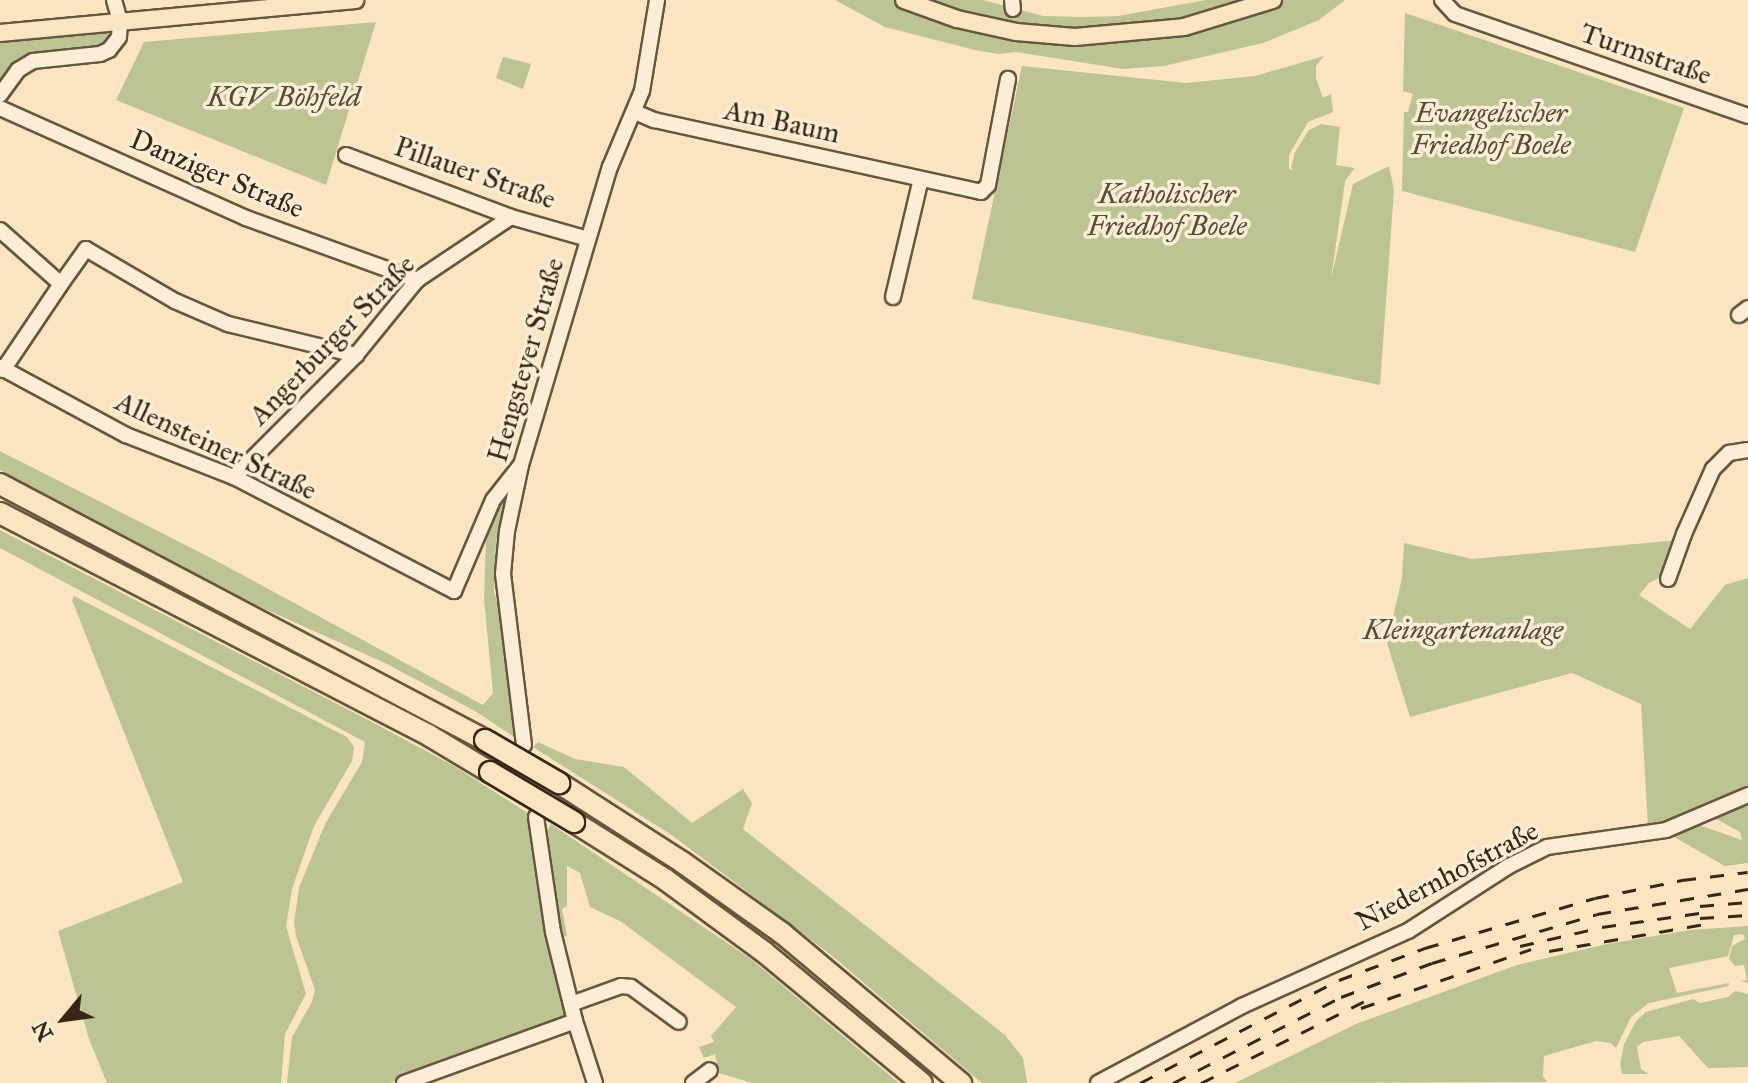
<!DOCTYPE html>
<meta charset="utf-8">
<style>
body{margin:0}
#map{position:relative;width:1748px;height:1083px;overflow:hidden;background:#fbe4c0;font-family:"IM FELL Great Primer",serif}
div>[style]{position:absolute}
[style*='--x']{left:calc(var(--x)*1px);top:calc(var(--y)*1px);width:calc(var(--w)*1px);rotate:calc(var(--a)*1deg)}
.green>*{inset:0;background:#bdc493}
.roads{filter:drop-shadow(2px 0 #67563e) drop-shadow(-2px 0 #67563e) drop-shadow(0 2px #67563e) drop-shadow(0 -2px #67563e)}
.minor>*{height:14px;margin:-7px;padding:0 7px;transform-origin:7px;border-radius:7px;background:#fcedd6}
.major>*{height:16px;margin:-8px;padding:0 8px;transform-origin:8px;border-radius:8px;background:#fbe4c0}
.highway>*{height:20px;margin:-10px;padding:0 10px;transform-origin:10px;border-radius:10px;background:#fbe4c0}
.rail>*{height:3px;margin-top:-1.5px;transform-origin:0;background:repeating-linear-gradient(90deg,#362613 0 14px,transparent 0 28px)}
.bridges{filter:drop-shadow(2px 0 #362613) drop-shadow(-2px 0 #362613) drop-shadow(0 2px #362613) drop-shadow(0 -2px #362613)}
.highway-bridge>*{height:20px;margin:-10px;padding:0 10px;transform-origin:10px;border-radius:10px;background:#fbe4c0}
span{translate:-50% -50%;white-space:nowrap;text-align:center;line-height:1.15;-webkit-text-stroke:7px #fcedd6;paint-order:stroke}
.street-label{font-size:28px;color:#362613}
.park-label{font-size:28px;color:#584e33;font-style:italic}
.north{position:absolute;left:24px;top:979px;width:80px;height:80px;-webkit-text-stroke:6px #fcedd6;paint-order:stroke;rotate:241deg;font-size:22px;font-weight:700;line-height:32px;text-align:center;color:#362613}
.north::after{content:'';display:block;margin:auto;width:28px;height:36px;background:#362613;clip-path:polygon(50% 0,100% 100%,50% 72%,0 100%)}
</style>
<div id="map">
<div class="green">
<div style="clip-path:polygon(835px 0,983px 0,1043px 16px,1083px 17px,1118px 16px,1206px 0,1345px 0,1319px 20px,1263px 43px,1164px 66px,1123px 69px,1016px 52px,998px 54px,975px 50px,885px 27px)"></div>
<div style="clip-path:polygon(1405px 13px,1684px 108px,1635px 252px,1402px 191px,1404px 112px,1408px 112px,1413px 94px,1403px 91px)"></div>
<div style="clip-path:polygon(376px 22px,326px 185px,116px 100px,144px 42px)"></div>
<div style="clip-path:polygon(104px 30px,110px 35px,109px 43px,103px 48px,56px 53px,0 85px,0 41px)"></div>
<div style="clip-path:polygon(1324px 56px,1316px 66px,1316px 78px,1323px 98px,1331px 94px,1333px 112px,1308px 122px,1289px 155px,1289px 169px,1294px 170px,1291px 168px,1295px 152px,1309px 130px,1321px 124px,1340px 127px,1336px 165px,1355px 168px,1345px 181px,1331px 279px,1353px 184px,1389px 166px,1394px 190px,1380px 385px,972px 299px,1022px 66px,1186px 83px,1255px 76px)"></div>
<div style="clip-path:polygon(503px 57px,531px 64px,523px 89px,496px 78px)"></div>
<div style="clip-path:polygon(0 451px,211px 558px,483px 705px,493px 693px,484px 599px,486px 538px,482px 535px,510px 482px,496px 543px,494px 591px,501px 617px,514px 737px,475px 711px,385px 663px,236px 596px,0 470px)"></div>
<div style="clip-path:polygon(0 530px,370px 721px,454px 766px,529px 814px,548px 936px,568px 1015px,391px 1083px,287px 1083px,292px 1037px,312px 1002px,315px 990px,296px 936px,294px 923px,299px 888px,325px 824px,362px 762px,365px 742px,0 548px)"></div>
<div style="clip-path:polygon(1679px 540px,1665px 575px,1649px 583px,1639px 595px,1690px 629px,1725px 585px,1748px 578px,1748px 863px,1725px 866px,1674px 837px,1696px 824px,1742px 840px,1740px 832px,1700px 810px,1678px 820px,1648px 827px,1641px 704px,1572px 673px,1410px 717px,1387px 643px,1402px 578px,1404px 543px,1472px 559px)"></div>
<div style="clip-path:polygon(74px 596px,347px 737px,354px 747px,352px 761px,314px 826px,292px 889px,286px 926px,306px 994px,285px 1034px,281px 1083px,107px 1083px,89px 1039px,58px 931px,183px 882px,72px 600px)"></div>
<div style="clip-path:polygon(538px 742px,575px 759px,624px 767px,692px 823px,743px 789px,752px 803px,743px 829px,1005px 1035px,1023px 1058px,1027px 1083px,982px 1083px,831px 955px,673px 836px,533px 747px)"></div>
<div style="clip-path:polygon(551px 824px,751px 959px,899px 1083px,752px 1083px,719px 1073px,715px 1054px,704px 1058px,699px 1047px,714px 1042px,711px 1036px,736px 1007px,620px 921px,590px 907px,580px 873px,567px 866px,567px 906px,562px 909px,567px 936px,563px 937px,546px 832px)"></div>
<div style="clip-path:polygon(1748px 926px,1748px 983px,1741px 981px,1747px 980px,1744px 965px,1735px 966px,1729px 959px,1732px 946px,1745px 939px,1743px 934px,1734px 935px,1728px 956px,1669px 968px,1677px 993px,1729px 983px,1729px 986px,1649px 1003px,1631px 1017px,1616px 1048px,1610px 1043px,1596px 1041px,1544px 1056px,1543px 1076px,1547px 1082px,1235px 1083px,1356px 1024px,1517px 965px,1607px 944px,1690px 930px)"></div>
<div style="clip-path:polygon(1735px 991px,1748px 994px,1748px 1067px,1708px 1068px,1679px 1036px,1643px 1042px,1637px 1047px,1641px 1069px,1649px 1074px,1622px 1074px,1620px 1064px,1624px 1044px,1636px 1021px,1646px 1012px,1693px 999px,1700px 1003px,1728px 997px)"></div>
</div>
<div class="roads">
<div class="minor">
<div style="--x:1012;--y:0;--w:9;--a:84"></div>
<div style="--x:1442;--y:0;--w:19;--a:47"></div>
<div style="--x:1455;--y:14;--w:310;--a:19.2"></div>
<div style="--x:0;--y:95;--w:31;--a:-54"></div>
<div style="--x:18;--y:70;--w:17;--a:-31"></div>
<div style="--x:33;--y:61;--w:67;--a:-6"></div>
<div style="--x:100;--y:54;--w:10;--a:-24"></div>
<div style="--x:109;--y:50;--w:16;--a:-52"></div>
<div style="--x:119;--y:37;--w:16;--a:-86"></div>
<div style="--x:120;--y:21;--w:22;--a:-106"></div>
<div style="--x:0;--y:108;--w:269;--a:24.1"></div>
<div style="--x:246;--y:218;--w:182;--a:19.9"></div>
<div style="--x:635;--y:112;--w:21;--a:23"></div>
<div style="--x:654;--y:120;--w:335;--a:12.4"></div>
<div style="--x:981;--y:192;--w:10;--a:-45"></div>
<div style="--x:988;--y:185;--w:108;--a:-79.3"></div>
<div style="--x:346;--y:155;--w:176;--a:20.6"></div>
<div style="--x:511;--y:217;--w:80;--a:15.9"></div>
<div style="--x:0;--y:230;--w:81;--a:41.5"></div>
<div style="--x:61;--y:284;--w:43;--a:-54.5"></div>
<div style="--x:86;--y:249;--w:103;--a:30.3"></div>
<div style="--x:175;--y:301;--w:58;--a:23.5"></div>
<div style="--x:228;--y:324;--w:132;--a:13.6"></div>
<div style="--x:893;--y:297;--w:121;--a:-76.7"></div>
<div style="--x:1739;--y:315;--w:11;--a:-38"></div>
<div style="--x:0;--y:367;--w:143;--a:28.4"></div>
<div style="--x:126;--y:435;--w:116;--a:21.3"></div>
<div style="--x:234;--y:477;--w:248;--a:27.4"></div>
<div style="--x:454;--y:591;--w:99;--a:-66.8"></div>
<div style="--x:493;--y:500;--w:42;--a:-51.8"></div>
<div style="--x:3;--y:370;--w:104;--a:-56"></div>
<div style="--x:234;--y:477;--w:173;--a:-45"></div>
<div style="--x:356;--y:355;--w:97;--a:-50.9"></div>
<div style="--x:417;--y:280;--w:113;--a:-33.8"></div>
<div style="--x:1668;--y:579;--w:48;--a:-70.4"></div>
<div style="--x:1684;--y:534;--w:71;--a:-66"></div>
<div style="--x:1713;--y:469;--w:23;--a:-45"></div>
<div style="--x:1729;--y:453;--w:19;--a:-9"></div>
<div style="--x:524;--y:745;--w:172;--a:-97"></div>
<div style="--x:503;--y:574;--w:43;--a:-84.7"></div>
<div style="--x:507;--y:531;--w:67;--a:-78"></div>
<div style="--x:521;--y:465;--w:311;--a:-73.4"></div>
<div style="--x:610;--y:167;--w:82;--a:-67.2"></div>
<div style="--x:642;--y:91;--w:92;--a:-80.6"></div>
<div style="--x:536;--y:817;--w:116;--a:81.6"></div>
<div style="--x:553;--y:932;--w:92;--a:76.1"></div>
<div style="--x:575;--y:1021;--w:65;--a:72.1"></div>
<div style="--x:571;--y:1004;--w:53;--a:-19.8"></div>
<div style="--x:621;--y:986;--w:10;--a:6"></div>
<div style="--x:631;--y:987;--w:59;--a:36.1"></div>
<div style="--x:404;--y:1083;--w:182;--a:-19.9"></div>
<div style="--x:693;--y:1083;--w:21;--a:-37"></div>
<div style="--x:1098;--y:1083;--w:163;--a:-28.1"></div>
<div style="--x:1242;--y:1006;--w:182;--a:-24.3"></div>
<div style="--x:1408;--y:931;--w:120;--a:-32.8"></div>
<div style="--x:1509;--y:866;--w:42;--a:-26.6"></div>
<div style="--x:1547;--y:847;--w:120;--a:-8.1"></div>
<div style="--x:1666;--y:830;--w:89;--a:-23.1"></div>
</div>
<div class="major">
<div style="--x:904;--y:0;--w:56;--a:19.7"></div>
<div style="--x:957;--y:19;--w:60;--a:12.4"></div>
<div style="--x:1016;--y:32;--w:59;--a:4.8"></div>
<div style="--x:1075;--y:37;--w:109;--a:-5.2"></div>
<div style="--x:1184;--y:27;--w:93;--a:-16.9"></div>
<div style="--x:0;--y:33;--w:357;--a:-5.3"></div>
</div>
<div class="highway">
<div style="--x:0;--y:484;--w:548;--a:27.83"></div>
<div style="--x:0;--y:513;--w:484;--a:27.4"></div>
<div style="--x:430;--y:736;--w:70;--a:31"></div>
<div style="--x:559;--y:783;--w:146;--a:32.7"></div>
<div style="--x:682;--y:862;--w:123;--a:35.4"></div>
<div style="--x:782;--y:933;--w:234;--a:40"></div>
<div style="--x:574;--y:822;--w:109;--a:32.2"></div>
<div style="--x:666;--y:880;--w:122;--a:36.3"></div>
<div style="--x:764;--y:952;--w:205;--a:39.7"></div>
</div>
</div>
<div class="rail">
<div style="--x:1700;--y:906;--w:48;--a:-4.8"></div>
<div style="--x:1700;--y:918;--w:48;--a:-3.6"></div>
<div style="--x:1520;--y:946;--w:84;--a:-13"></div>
<div style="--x:1602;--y:927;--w:112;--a:-8.2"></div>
<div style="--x:1549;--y:951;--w:164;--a:-9.8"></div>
<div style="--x:1361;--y:1008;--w:180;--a:-19.1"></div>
<div style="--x:1140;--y:1083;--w:224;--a:-27.4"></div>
<div style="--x:1339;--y:980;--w:92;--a:-20.4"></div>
<div style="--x:1425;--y:948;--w:177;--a:-16.4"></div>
<div style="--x:1595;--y:898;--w:89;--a:-11.7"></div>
<div style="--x:1682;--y:880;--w:66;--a:-6.9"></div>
<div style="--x:1173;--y:1083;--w:189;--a:-27.1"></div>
<div style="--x:1341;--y:997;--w:97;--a:-20.5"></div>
<div style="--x:1432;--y:963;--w:172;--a:-16.5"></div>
<div style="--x:1597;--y:914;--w:153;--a:-9.4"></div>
<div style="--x:1201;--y:1083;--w:188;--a:-26.6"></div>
</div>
<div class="bridges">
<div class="highway-bridge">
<div style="--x:485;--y:740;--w:86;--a:30.2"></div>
<div style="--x:490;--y:772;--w:98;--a:30.8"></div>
</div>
</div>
<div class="street-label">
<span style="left:1646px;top:54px;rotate:19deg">Turmstraße</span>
<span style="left:782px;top:122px;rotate:12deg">Am Baum</span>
<span style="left:475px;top:173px;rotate:19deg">Pillauer Straße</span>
<span style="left:217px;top:174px;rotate:23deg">Danziger Straße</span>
<span style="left:332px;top:340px;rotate:-46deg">Angerburger Straße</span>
<span style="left:526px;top:360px;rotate:-74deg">Hengsteyer Straße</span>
<span style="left:216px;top:446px;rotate:25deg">Allensteiner Straße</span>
<span style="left:1447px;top:876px;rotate:-28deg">Niedernhofstraße</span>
</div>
<div class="park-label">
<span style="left:284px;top:97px">KGV Böhfeld</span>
<span style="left:1491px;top:129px">Evangelischer<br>Friedhof Boele</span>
<span style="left:1167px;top:210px">Katholischer<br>Friedhof Boele</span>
<span style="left:1463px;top:630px">Kleingartenanlage</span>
</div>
<div class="north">N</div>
</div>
